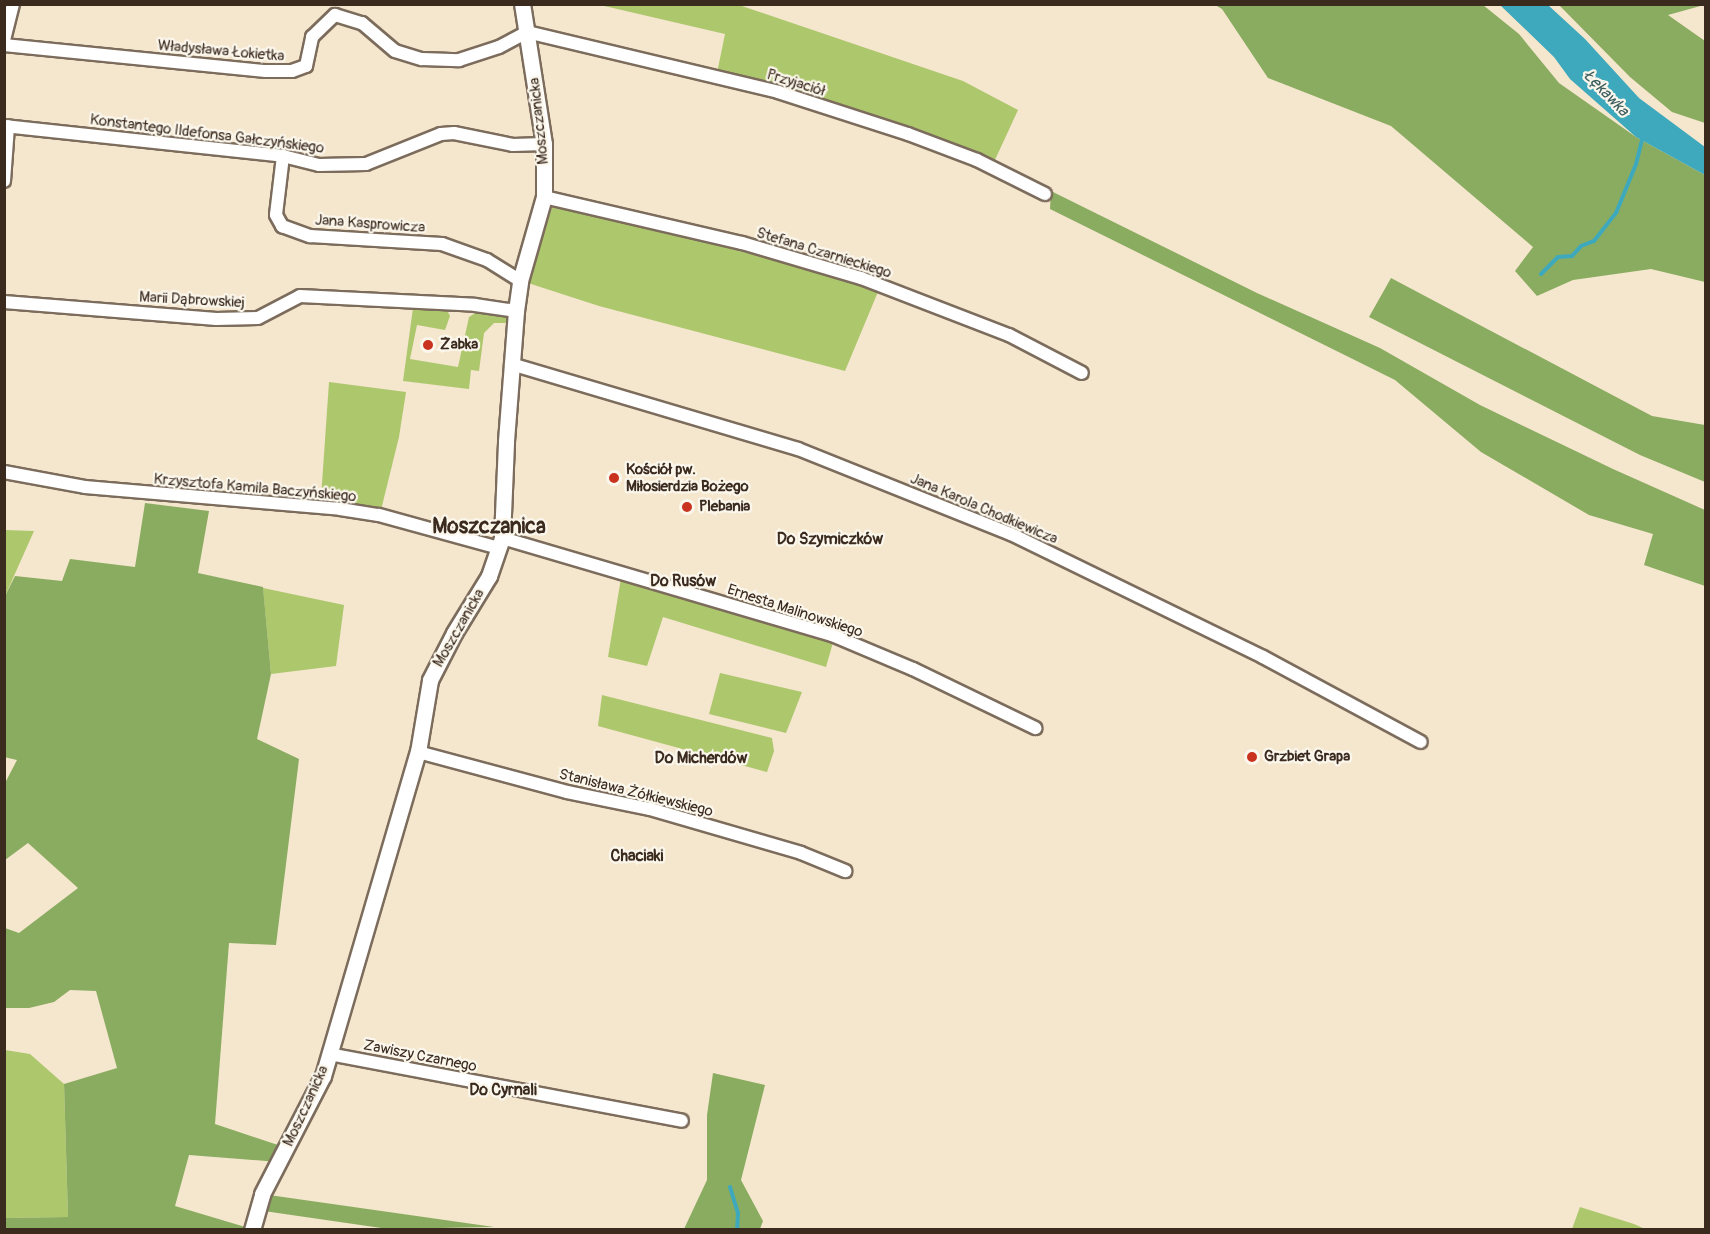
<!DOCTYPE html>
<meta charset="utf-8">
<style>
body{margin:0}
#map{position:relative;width:1710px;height:1234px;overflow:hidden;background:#f5e6ce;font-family:Pangolin,sans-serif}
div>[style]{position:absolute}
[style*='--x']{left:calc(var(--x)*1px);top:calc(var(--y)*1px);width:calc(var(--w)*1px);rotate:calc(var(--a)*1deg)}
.green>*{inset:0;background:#adc76c}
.forest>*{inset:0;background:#8aac60}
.water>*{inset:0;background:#3ea9bd}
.stream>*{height:4px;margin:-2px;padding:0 2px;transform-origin:2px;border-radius:2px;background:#3ea9bd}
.roads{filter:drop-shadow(2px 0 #7c6c5c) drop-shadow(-2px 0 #7c6c5c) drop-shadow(0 2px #7c6c5c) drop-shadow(0 -2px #7c6c5c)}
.minor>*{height:12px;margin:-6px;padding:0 6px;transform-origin:6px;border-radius:6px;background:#fff}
.tertiary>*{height:15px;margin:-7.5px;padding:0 7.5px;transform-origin:7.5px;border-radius:7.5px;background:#fff}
.dots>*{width:16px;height:16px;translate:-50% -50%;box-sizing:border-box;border:3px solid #fbf7ec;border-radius:50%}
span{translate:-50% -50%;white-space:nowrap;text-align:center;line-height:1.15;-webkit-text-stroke:4.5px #fbf7ec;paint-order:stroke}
.street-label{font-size:15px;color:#3b2a1e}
.poi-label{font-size:15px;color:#3b2a1e;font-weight:700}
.left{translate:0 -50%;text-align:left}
.water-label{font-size:16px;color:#3c5d5e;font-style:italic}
.neighbourhood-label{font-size:16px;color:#3b2a1e;font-weight:700}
.district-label{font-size:21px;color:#3b2a1e;font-weight:700}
.frame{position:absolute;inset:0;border:6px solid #3b2a1e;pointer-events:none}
</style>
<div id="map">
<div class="green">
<div style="clip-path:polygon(600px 5px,739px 5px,963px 81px,1018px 110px,994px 162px,717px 73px,725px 34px)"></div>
<div style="clip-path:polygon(555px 204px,880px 287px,845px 371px,599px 306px,528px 283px,552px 207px)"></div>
<div style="clip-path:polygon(413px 308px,447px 310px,450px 316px,445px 330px,417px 325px,410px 359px,458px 367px,469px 317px,477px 312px,499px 313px,508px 318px,507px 323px,494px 323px,484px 333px,479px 371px,471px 370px,469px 389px,403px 381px)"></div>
<div style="clip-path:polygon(329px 382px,406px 392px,399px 437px,381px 510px,321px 498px)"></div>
<div style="clip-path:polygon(5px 530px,34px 531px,5px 596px)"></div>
<div style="clip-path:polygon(622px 572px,834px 639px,826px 667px,663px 617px,647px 666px,608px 657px)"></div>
<div style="clip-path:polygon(263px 588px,344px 605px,336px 666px,271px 674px)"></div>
<div style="clip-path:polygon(720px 673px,802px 692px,786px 733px,709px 714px)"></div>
<div style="clip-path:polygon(602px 695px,772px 738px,774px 751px,767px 772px,598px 726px)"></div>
<div style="clip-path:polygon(5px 1050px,30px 1054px,64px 1084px,68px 1217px,5px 1218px)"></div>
<div style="clip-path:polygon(1580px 1207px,1634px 1224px,1645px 1229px,1572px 1229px)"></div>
</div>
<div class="forest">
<div style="clip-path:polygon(1215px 5px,1483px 5px,1519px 34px,1559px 83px,1636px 137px,1705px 175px,1705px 282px,1651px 269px,1573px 280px,1537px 296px,1515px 271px,1533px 247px,1391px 126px,1268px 78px,1222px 9px)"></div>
<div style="clip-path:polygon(1559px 5px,1704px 5px,1668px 15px,1705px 41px,1705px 123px,1672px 112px,1630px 77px)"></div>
<div style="clip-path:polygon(1051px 191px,1257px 293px,1380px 348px,1480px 405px,1613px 469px,1705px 510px,1705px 586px,1644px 565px,1653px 534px,1589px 515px,1481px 452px,1395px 380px,1050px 209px)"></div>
<div style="clip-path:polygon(1391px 278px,1652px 416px,1705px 425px,1705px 482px,1640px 455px,1369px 317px)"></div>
<div style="clip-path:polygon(145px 503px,209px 511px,198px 573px,263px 587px,271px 674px,257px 739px,299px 759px,276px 945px,229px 943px,215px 1124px,287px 1148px,279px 1162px,189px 1155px,175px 1206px,252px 1229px,5px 1229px,5px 1218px,68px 1217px,64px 1084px,117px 1068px,96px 991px,70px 990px,54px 1002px,29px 1008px,5px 1008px,5px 928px,19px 933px,78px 888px,28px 843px,5px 860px,4px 785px,17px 760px,4px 757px,5px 596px,15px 576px,62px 581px,70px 559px,135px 567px)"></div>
<div style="clip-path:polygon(713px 1073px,765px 1085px,741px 1180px,763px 1221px,760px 1229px,684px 1229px,707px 1180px,707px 1115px)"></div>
<div style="clip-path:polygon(262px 1194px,494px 1227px,388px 1229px,257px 1210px)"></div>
</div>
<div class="water">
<div style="clip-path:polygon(1500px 5px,1548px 5px,1585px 39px,1639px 98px,1705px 147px,1705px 175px,1636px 137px,1570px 79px,1554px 57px)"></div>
</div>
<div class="stream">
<div style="--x:1541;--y:274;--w:24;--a:-45"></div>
<div style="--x:1558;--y:257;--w:14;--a:-4"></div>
<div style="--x:1572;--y:256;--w:13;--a:-48"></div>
<div style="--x:1581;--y:246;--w:14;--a:-21"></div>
<div style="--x:1594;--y:241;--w:36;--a:-52"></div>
<div style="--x:1616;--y:213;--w:53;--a:-67.8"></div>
<div style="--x:1636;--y:164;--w:29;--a:-76"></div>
<div style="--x:730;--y:1187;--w:27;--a:73"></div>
<div style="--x:738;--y:1213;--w:17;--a:93"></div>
</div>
<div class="roads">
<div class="minor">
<div style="--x:4;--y:40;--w:37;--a:-76"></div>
<div style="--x:4;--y:45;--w:263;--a:5.7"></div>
<div style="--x:266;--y:71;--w:26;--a:0"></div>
<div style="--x:292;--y:71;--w:15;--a:-20"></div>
<div style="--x:306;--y:66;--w:30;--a:-78"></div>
<div style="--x:312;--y:37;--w:32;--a:-44"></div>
<div style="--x:335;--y:15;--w:28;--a:17"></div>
<div style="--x:362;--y:23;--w:43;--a:40.3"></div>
<div style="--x:395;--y:51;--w:28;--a:17"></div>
<div style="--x:422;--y:59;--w:37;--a:2"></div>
<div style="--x:459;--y:60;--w:42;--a:-18"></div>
<div style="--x:499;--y:47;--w:32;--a:-28"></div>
<div style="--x:527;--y:32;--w:258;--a:13.4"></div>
<div style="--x:778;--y:92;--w:137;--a:17.9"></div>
<div style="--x:908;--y:134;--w:74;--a:20.6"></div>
<div style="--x:977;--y:160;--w:76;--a:26.6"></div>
<div style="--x:4;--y:126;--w:281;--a:6.1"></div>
<div style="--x:283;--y:156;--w:37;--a:14"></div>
<div style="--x:319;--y:165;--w:47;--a:-1.2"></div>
<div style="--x:366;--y:164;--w:81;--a:-21.8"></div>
<div style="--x:441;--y:134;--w:13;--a:-4"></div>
<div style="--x:454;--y:133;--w:60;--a:11.5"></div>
<div style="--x:513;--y:145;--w:31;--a:-2"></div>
<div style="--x:283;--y:156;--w:59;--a:96.8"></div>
<div style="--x:276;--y:215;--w:13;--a:61"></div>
<div style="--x:282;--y:226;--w:30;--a:20"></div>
<div style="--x:310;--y:236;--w:132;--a:3.5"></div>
<div style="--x:442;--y:244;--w:48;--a:19.6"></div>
<div style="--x:487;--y:260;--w:39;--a:32"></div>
<div style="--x:4;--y:181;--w:55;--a:-85.8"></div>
<div style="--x:544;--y:197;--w:203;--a:13.1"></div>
<div style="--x:742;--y:243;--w:124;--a:16.4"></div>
<div style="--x:861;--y:278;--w:159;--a:21.1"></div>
<div style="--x:1009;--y:335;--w:82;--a:27.5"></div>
<div style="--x:4;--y:302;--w:213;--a:4.6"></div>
<div style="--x:216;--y:319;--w:42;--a:-1.4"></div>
<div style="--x:258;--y:318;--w:47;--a:-27.6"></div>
<div style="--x:300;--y:296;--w:175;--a:2.9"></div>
<div style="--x:475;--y:305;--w:41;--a:8.3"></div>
<div style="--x:511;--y:364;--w:299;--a:16.5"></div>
<div style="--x:798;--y:449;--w:229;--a:21.8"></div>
<div style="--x:1011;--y:534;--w:280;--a:26"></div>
<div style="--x:1263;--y:657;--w:179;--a:28.3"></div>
<div style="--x:4;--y:472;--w:82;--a:10.5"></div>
<div style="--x:85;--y:487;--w:256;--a:4.9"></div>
<div style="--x:340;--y:509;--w:39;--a:9"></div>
<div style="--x:379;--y:515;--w:124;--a:15.4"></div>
<div style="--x:502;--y:538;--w:344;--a:16.4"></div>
<div style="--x:832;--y:635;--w:88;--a:22.8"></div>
<div style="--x:913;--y:669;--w:136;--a:25.8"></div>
<div style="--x:418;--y:752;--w:154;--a:15"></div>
<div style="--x:567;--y:792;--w:85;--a:11.6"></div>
<div style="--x:650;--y:809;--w:157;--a:16.2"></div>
<div style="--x:801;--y:853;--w:48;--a:22.2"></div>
<div style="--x:329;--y:1054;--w:359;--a:10.7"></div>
</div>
<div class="tertiary">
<div style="--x:252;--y:1230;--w:37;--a:-74"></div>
<div style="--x:262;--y:1194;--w:133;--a:-62.7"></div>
<div style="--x:323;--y:1076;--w:338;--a:-73.7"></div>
<div style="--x:418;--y:752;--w:73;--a:-80.5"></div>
<div style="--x:430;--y:680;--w:53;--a:-62.9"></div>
<div style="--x:454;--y:633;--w:67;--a:-58.4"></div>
<div style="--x:489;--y:576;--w:40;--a:-71.1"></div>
<div style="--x:502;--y:538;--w:97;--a:-87.6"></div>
<div style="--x:506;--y:441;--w:130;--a:-85.6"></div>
<div style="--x:516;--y:311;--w:30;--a:-82"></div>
<div style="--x:520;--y:281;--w:87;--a:-74.1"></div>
<div style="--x:544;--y:197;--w:53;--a:-90"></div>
<div style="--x:544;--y:144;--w:142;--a:-98.9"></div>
</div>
</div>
<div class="dots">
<div style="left:428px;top:345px;background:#c8321e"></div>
<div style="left:614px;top:478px;background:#c8321e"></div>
<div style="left:687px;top:507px;background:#c8321e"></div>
<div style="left:1252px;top:757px;background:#c8321e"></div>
</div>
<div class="street-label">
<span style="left:221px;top:51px;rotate:5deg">Władysława Łokietka</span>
<span style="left:796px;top:83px;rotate:17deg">Przyjaciół</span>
<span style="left:539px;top:121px;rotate:-96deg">Moszczanicka</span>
<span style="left:207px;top:134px;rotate:7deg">Konstantego Ildefonsa Gałczyńskiego</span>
<span style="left:370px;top:224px;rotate:4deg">Jana Kasprowicza</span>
<span style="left:824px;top:253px;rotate:17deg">Stefana Czarnieckiego</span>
<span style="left:192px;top:300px;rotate:3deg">Marii Dąbrowskiej</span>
<span style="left:255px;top:488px;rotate:5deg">Krzysztofa Kamila Baczyńskiego</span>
<span style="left:984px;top:509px;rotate:23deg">Jana Karola Chodkiewicza</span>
<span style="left:795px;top:611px;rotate:18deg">Ernesta Malinowskiego</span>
<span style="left:459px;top:628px;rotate:-60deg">Moszczanicka</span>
<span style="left:636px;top:793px;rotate:14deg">Stanisława Żółkiewskiego</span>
<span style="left:420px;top:1056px;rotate:11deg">Zawiszy Czarnego</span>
<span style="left:306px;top:1106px;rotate:-65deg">Moszczanicka</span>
</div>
<div class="poi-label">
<span class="left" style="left:440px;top:345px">Żabka</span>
<span class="left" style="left:626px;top:478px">Kościół pw.<br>Miłosierdzia Bożego</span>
<span class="left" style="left:699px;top:507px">Plebania</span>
<span class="left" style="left:1264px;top:757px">Grzbiet Grapa</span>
</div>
<div class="water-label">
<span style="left:1606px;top:93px;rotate:46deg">Łękawka</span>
</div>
<div class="neighbourhood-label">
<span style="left:830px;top:539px">Do Szymiczków</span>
<span style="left:683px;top:581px">Do Rusów</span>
<span style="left:701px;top:758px">Do Micherdów</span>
<span style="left:637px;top:856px">Chaciaki</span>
<span style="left:503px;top:1090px">Do Cyrnali</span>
</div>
<div class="district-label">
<span style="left:489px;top:527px">Moszczanica</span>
</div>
<div class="frame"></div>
</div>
